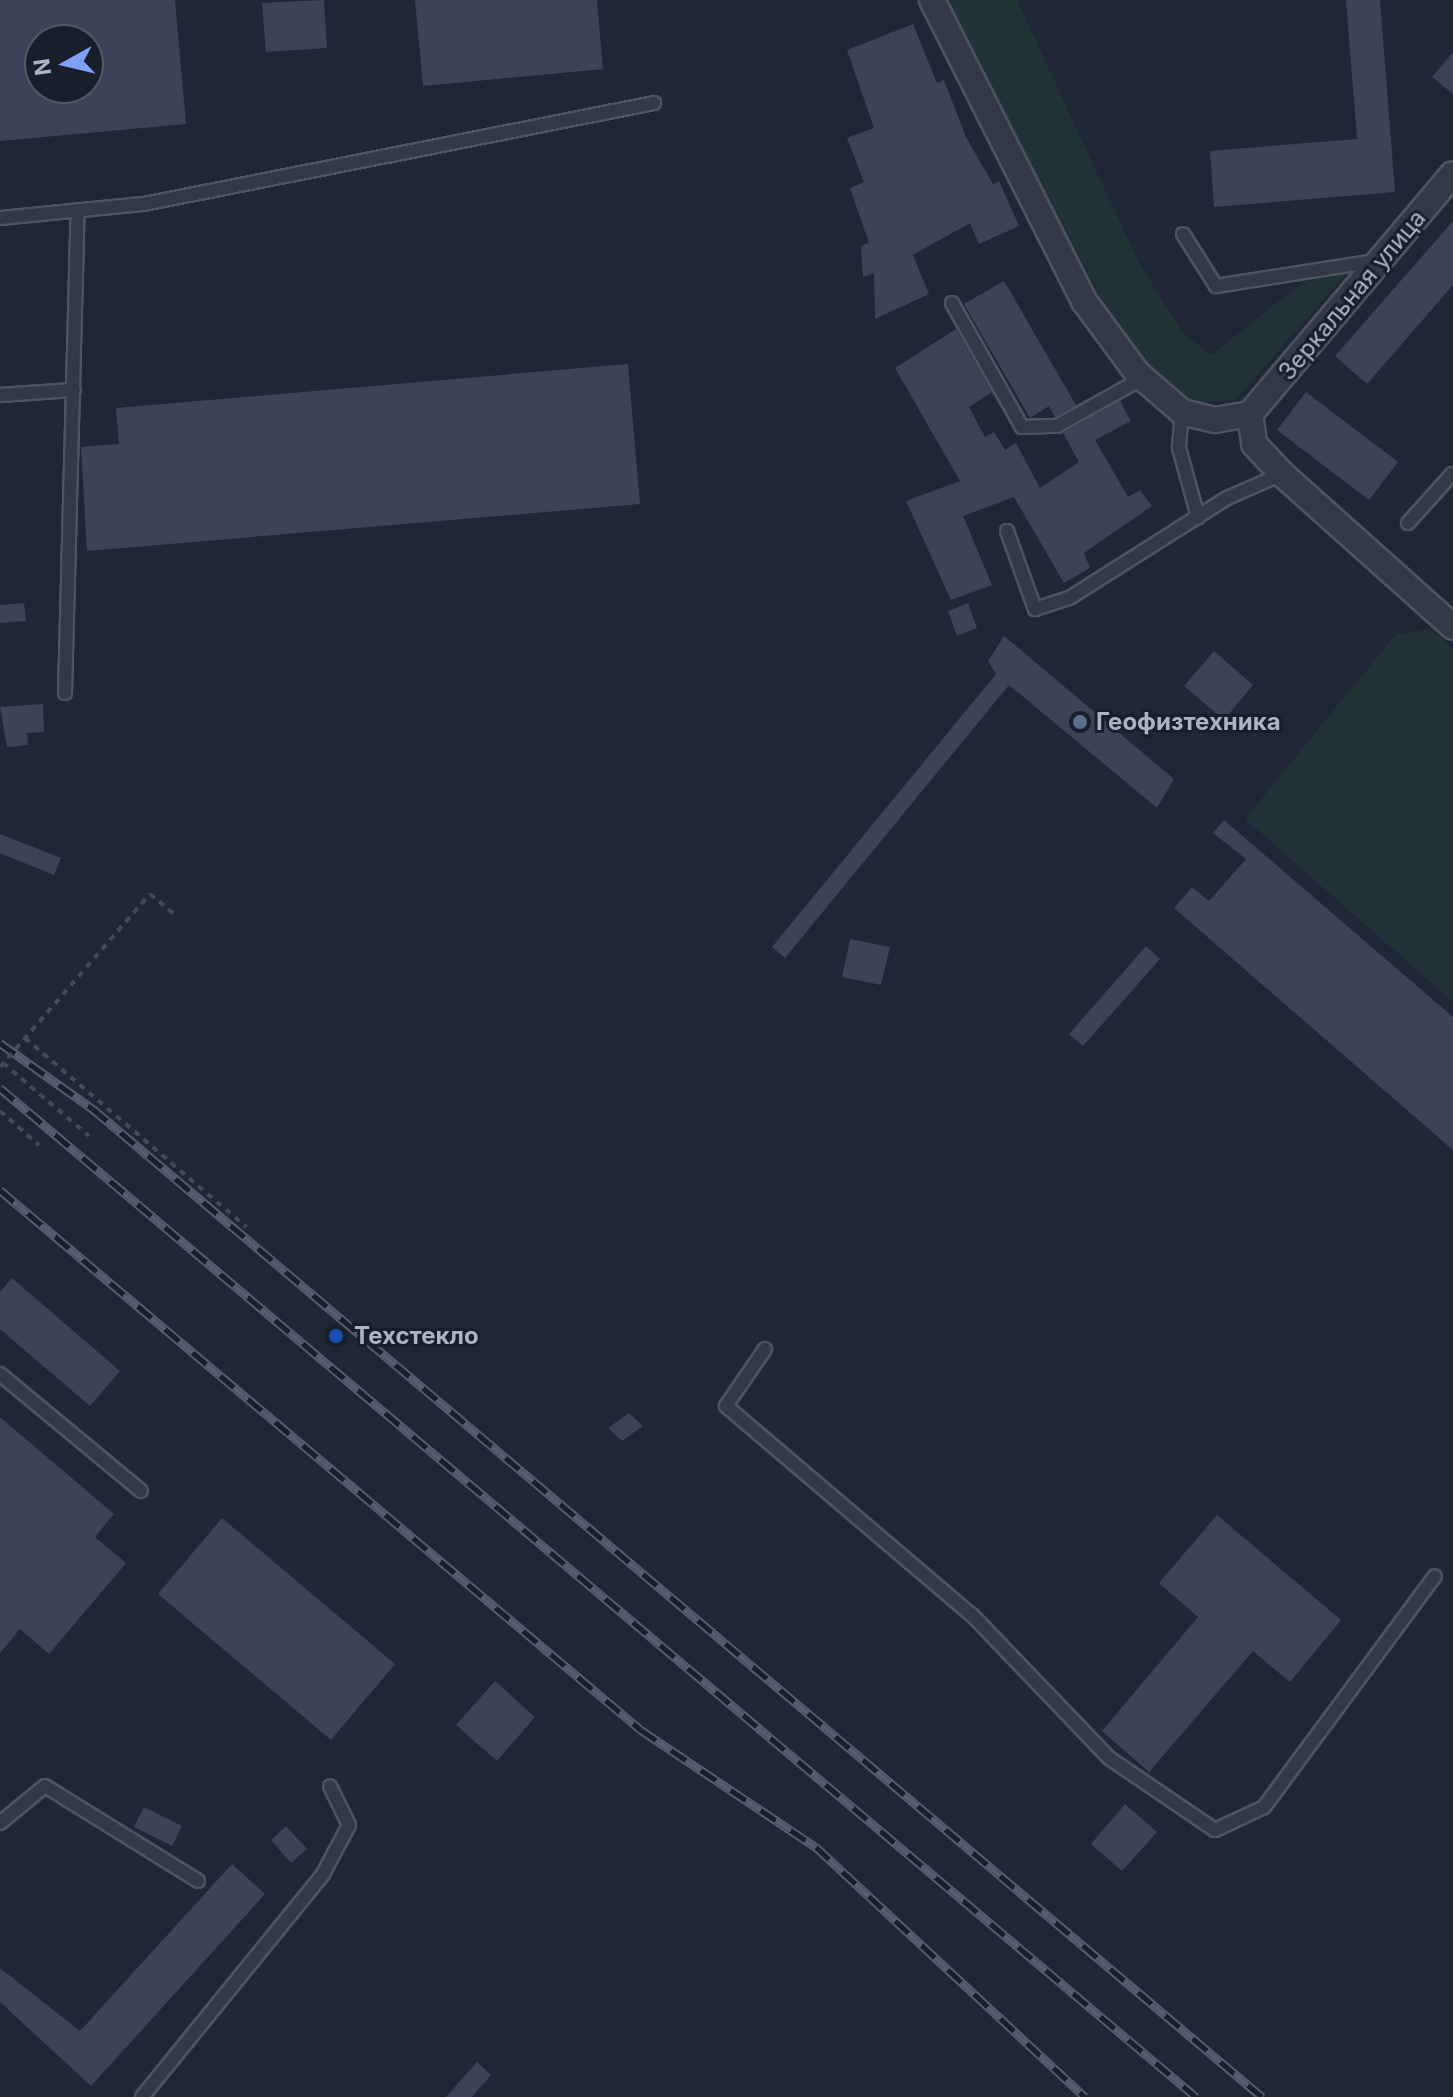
<!DOCTYPE html>
<meta charset="utf-8">
<style>
body{margin:0}
#map{position:relative;width:1453px;height:2097px;overflow:hidden;background:#1f2635;font-family:Inter,sans-serif}
div>[style]{position:absolute}
[style*='--x']{left:calc(var(--x)*1px);top:calc(var(--y)*1px);width:calc(var(--w)*1px);rotate:calc(var(--a)*1deg)}
.green>*{inset:0;background:#213236}
.building>*{inset:0;background:#3b4456}
.path>*{height:4px;margin-top:-2px;transform-origin:0;background:repeating-linear-gradient(90deg,#3e4f54 0 6px,transparent 0 12px)}
.roads{filter:drop-shadow(2px 0 #4d5361) drop-shadow(-2px 0 #4d5361) drop-shadow(0 2px #4d5361) drop-shadow(0 -2px #4d5361)}
.service>*{height:12px;margin:-6px;padding:0 6px;transform-origin:6px;border-radius:6px;background:#323846}
.minor>*{height:24px;margin:-12px;padding:0 12px;transform-origin:12px;border-radius:12px;background:#323846}
.rail>*{height:9px;margin-top:-4.5px;transform-origin:0;background:repeating-linear-gradient(90deg,#181e2a 0 18px,#545c6d 0 36px);box-sizing:border-box;border-block:2px solid #545c6d}
.path-bridge>*{height:4px;margin-top:-2px;transform-origin:0;background:repeating-linear-gradient(90deg,#3e4f54 0 6px,transparent 0 12px)}
.dots>*{width:22px;height:22px;translate:-50% -50%;box-sizing:border-box;border:4px solid #181e2a;border-radius:50%}
span{translate:-50% -50%;white-space:nowrap;text-align:center;line-height:1.15;-webkit-text-stroke:6px #181e2a;paint-order:stroke}
.street-label{font-size:24px;color:#acb3c3}
.poi-label{font-size:24px;color:#acb3c3;font-weight:700}
.left{translate:0 -50%;text-align:left}
.north{position:absolute;left:24px;top:24px;width:80px;height:80px;box-sizing:border-box;background:#181e2a;border:2px solid #535a67;border-radius:50%;rotate:262deg;font-size:22px;font-weight:700;line-height:32px;text-align:center;color:#acb3c3}
.north::after{content:'';display:block;margin:auto;width:28px;height:36px;background:#7ea1f6;clip-path:polygon(50% 0,100% 100%,50% 72%,0 100%)}
</style>
<div id="map">
<div class="green">
<div style="clip-path:polygon(948px 0,1017px 0,1139px 263px,1183px 333px,1211px 355px,1312px 275px,1363px 255px,1234px 401px,1190px 403px,1144px 361px,1097px 295px)"></div>
<div style="clip-path:polygon(1430px 629px,1453px 648px,1453px 1002px,1245px 819px,1395px 635px)"></div>
</div>
<div class="building">
<div style="clip-path:polygon(evenodd,0 0,175px 0,186px 124px,0 141px,0 0,40px 40px,88px 40px,88px 88px,40px 88px,40px 40px)"></div>
<div style="clip-path:polygon(324px 0,327px 48px,266px 52px,262px 3px)"></div>
<div style="clip-path:polygon(415px 0,597px 0,603px 69px,423px 86px)"></div>
<div style="clip-path:polygon(1346px 0,1380px 0,1395px 192px,1214px 207px,1210px 151px,1357px 139px)"></div>
<div style="clip-path:polygon(913px 24px,937px 83px,944px 80px,966px 137px,993px 184px,999px 181px,1019px 226px,979px 244px,970px 223px,913px 255px,929px 294px,875px 319px,874px 273px,863px 277px,861px 246px,869px 243px,850px 188px,864px 182px,847px 138px,874px 128px,847px 50px)"></div>
<div style="clip-path:polygon(1453px 52px,1453px 94px,1432px 77px)"></div>
<div style="clip-path:polygon(1453px 221px,1453px 285px,1367px 384px,1335px 356px)"></div>
<div style="clip-path:polygon(1004px 281px,1076px 405px,1055px 417px,1049px 406px,1030px 418px,964px 304px)"></div>
<div style="clip-path:polygon(956px 329px,992px 392px,969px 407px,985px 437px,994px 432px,1005px 450px,1016px 443px,1040px 488px,1079px 462px,1063px 433px,1120px 401px,1131px 421px,1095px 440px,1128px 497px,1140px 490px,1152px 506px,1084px 553px,1090px 568px,1064px 583px,1014px 497px,963px 516px,992px 585px,951px 600px,906px 501px,960px 481px,895px 368px)"></div>
<div style="clip-path:polygon(628px 364px,640px 504px,87px 551px,81px 447px,119px 444px,116px 408px)"></div>
<div style="clip-path:polygon(1306px 392px,1398px 462px,1369px 500px,1277px 430px)"></div>
<div style="clip-path:polygon(24px 603px,26px 621px,0 623px,0 605px)"></div>
<div style="clip-path:polygon(968px 603px,977px 628px,957px 636px,948px 611px)"></div>
<div style="clip-path:polygon(1004px 636px,1174px 779px,1157px 808px,1009px 685px,785px 958px,772px 947px,996px 674px,988px 661px)"></div>
<div style="clip-path:polygon(1214px 651px,1253px 685px,1224px 720px,1184px 686px)"></div>
<div style="clip-path:polygon(43px 704px,44px 732px,27px 733px,28px 745px,7px 747px,0 707px)"></div>
<div style="clip-path:polygon(1224px 820px,1453px 1017px,1453px 1150px,1174px 908px,1192px 887px,1209px 901px,1246px 859px,1213px 833px)"></div>
<div style="clip-path:polygon(0 834px,61px 858px,54px 875px,0 853px)"></div>
<div style="clip-path:polygon(850px 939px,890px 947px,881px 985px,842px 977px)"></div>
<div style="clip-path:polygon(1146px 946px,1160px 959px,1083px 1046px,1069px 1034px)"></div>
<div style="clip-path:polygon(12px 1278px,120px 1371px,90px 1406px,0 1329px,0 1292px)"></div>
<div style="clip-path:polygon(629px 1413px,643px 1426px,622px 1441px,608px 1428px)"></div>
<div style="clip-path:polygon(0 1417px,114px 1514px,95px 1537px,126px 1563px,49px 1654px,20px 1629px,0 1653px)"></div>
<div style="clip-path:polygon(1217px 1515px,1341px 1620px,1290px 1682px,1253px 1651px,1149px 1772px,1102px 1731px,1198px 1617px,1159px 1583px)"></div>
<div style="clip-path:polygon(222px 1518px,395px 1664px,331px 1740px,158px 1594px)"></div>
<div style="clip-path:polygon(495px 1681px,535px 1717px,497px 1761px,456px 1725px)"></div>
<div style="clip-path:polygon(1125px 1804px,1157px 1832px,1122px 1871px,1091px 1844px)"></div>
<div style="clip-path:polygon(144px 1807px,182px 1826px,172px 1846px,134px 1827px)"></div>
<div style="clip-path:polygon(286px 1826px,307px 1849px,291px 1863px,271px 1840px)"></div>
<div style="clip-path:polygon(232px 1864px,265px 1894px,91px 2086px,0 2002px,0 1968px,80px 2031px)"></div>
<div style="clip-path:polygon(477px 2062px,491px 2075px,472px 2097px,446px 2097px)"></div>
</div>
<div class="path">
<div style="--x:150;--y:894;--w:35;--a:40"></div>
<div style="--x:25;--y:1038;--w:291;--a:40.5"></div>
<div style="--x:3;--y:1063;--w:113;--a:40.3"></div>
<div style="--x:0;--y:1111;--w:52;--a:41.1"></div>
</div>
<div class="roads">
<div class="service">
<div style="--x:0;--y:218;--w:145;--a:-5.6"></div>
<div style="--x:144;--y:204;--w:520;--a:-11.2"></div>
<div style="--x:1183;--y:234;--w:62;--a:57.6"></div>
<div style="--x:1216;--y:286;--w:162;--a:-8.9"></div>
<div style="--x:952;--y:303;--w:142;--a:60.6"></div>
<div style="--x:1022;--y:427;--w:35;--a:-2"></div>
<div style="--x:1057;--y:426;--w:98;--a:-29.2"></div>
<div style="--x:0;--y:395;--w:74;--a:-3.9"></div>
<div style="--x:1182;--y:412;--w:36;--a:95"></div>
<div style="--x:1179;--y:448;--w:72;--a:74.6"></div>
<div style="--x:1408;--y:523;--w:66;--a:-48.1"></div>
<div style="--x:1007;--y:531;--w:83;--a:70.3"></div>
<div style="--x:1035;--y:609;--w:38;--a:-18"></div>
<div style="--x:1071;--y:597;--w:185;--a:-32.4"></div>
<div style="--x:1227;--y:498;--w:60;--a:-23.6"></div>
<div style="--x:65;--y:693;--w:483;--a:-88.5"></div>
<div style="--x:765;--y:1349;--w:69;--a:124.4"></div>
<div style="--x:726;--y:1406;--w:323;--a:40.4"></div>
<div style="--x:972;--y:1615;--w:198;--a:46.2"></div>
<div style="--x:1109;--y:1758;--w:128;--a:34.2"></div>
<div style="--x:1215;--y:1830;--w:54;--a:-25.1"></div>
<div style="--x:1264;--y:1807;--w:287;--a:-53.5"></div>
<div style="--x:0;--y:1374;--w:183;--a:39.7"></div>
<div style="--x:0;--y:1823;--w:58;--a:-39.4"></div>
<div style="--x:45;--y:1786;--w:180;--a:31.8"></div>
<div style="--x:142;--y:2097;--w:287;--a:-50.9"></div>
<div style="--x:323;--y:1874;--w:55;--a:-62"></div>
<div style="--x:349;--y:1825;--w:43;--a:-116"></div>
</div>
<div class="minor">
<div style="--x:932;--y:0;--w:337;--a:63.2"></div>
<div style="--x:1084;--y:301;--w:89;--a:53.6"></div>
<div style="--x:1137;--y:373;--w:60;--a:40.9"></div>
<div style="--x:1182;--y:412;--w:34;--a:14"></div>
<div style="--x:1215;--y:420;--w:36;--a:-10"></div>
<div style="--x:1250;--y:414;--w:314;--a:-49.8"></div>
<div style="--x:1250;--y:414;--w:30;--a:82"></div>
<div style="--x:1254;--y:444;--w:41;--a:47"></div>
<div style="--x:1282;--y:474;--w:229;--a:41.8"></div>
</div>
</div>
<div class="rail">
<div style="--x:0;--y:1043;--w:114;--a:35.4"></div>
<div style="--x:93;--y:1109;--w:1531;--a:40.2"></div>
<div style="--x:0;--y:1088;--w:1565;--a:40.15"></div>
<div style="--x:0;--y:1190;--w:838;--a:40.11"></div>
<div style="--x:641;--y:1730;--w:211;--a:33.8"></div>
<div style="--x:816;--y:1847;--w:367;--a:42.9"></div>
</div>
<div class="path-bridge">
<div style="--x:0;--y:1067;--w:229;--a:-49.1"></div>
</div>
<div class="dots">
<div style="left:1080px;top:722px;background:#5c6f8a"></div>
<div style="left:336px;top:1336px;background:#1a4fb4"></div>
</div>
<div class="street-label">
<span style="left:1352px;top:295px;rotate:-50deg">Зеркальная улица</span>
</div>
<div class="poi-label">
<span class="left" style="left:1096px;top:722px">Геофизтехника</span>
<span class="left" style="left:354px;top:1336px">Техстекло</span>
</div>
<div class="north">N</div>
</div>
